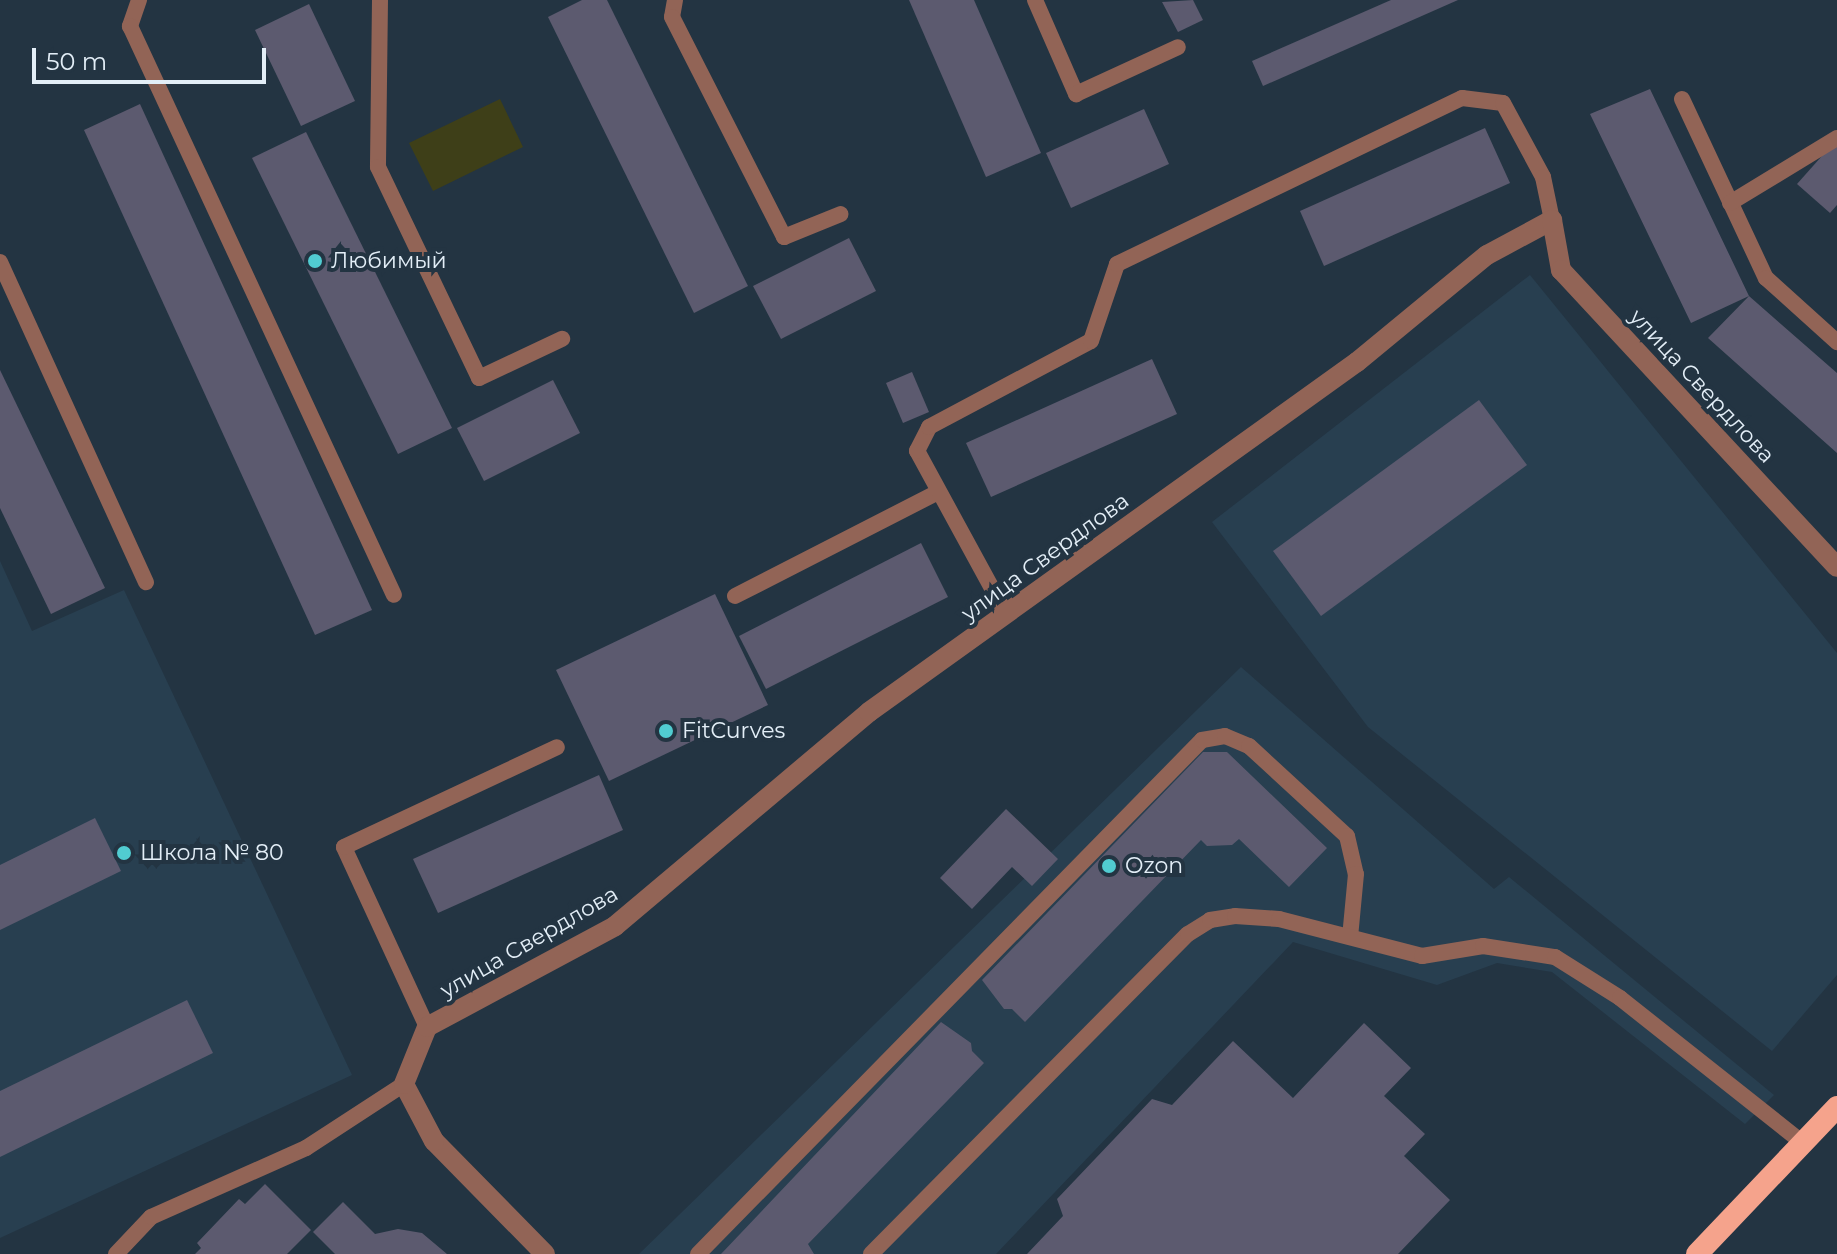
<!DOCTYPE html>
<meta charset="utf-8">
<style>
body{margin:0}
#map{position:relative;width:1837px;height:1254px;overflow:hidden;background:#233442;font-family:Montserrat,sans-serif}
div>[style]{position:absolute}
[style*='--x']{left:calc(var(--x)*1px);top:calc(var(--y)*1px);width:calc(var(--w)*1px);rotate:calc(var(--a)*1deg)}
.built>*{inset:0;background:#283f50}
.green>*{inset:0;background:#3e3f18}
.building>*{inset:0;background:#5c5a6f}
.service>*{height:16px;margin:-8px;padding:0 8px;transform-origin:8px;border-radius:8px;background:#926456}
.minor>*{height:20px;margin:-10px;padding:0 10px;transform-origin:10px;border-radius:10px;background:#926456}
.trunk>*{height:22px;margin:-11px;padding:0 11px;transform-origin:11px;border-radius:11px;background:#f5a38c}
.dots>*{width:22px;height:22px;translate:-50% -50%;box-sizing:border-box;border:4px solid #233442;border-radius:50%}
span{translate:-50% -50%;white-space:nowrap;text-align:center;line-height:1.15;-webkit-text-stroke:8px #233442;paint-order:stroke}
.poi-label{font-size:22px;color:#e3eef7}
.left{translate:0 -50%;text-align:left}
.street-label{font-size:22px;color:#e3eef7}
.scale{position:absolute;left:32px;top:48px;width:234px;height:36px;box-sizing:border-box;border:4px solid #e3eef7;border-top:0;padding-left:10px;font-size:24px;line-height:28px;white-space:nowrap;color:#e3eef7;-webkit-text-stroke:6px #233442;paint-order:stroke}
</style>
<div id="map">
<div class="built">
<div style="clip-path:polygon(1530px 275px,1837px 653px,1837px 975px,1772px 1051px,1368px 727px,1212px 522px)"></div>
<div style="clip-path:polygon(0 561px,32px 631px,124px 590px,352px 1075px,0 1238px)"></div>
<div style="clip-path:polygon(1241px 667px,1494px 889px,1509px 877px,1774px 1095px,1745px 1124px,1552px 972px,1497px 963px,1437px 985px,1293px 942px,996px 1254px,639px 1254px)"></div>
</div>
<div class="green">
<div style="clip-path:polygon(500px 99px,523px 147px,433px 191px,409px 143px)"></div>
</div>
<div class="building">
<div style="clip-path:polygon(582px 0,607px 0,748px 286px,694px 313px,548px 17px)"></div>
<div style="clip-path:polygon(909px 0,974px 0,1041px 153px,986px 177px)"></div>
<div style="clip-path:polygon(1193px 0,1203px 20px,1178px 32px,1162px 2px)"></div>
<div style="clip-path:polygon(1391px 0,1458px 0,1263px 86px,1252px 61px)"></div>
<div style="clip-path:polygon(309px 4px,355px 101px,301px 126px,255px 30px)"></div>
<div style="clip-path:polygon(1650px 89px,1749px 296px,1837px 373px,1837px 453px,1708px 338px,1749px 296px,1691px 323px,1590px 114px)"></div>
<div style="clip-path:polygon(140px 104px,372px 610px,315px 635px,84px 130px)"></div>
<div style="clip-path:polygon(1144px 109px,1169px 164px,1071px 208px,1046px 153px)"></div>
<div style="clip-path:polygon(1485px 128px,1510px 183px,1324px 266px,1300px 211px)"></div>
<div style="clip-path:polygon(306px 132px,452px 428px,398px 454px,252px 158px)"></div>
<div style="clip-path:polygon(1837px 139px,1837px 205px,1830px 213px,1797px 184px)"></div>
<div style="clip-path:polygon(849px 238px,876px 291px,781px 339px,753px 286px)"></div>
<div style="clip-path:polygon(1152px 359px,1177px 414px,991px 497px,966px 443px)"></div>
<div style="clip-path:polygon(0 370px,105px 588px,51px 614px,0 508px)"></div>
<div style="clip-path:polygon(912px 372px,929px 412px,903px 423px,886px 383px)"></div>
<div style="clip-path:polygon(553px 380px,580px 433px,484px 481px,457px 428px)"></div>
<div style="clip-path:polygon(1479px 400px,1527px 465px,1321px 616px,1273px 551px)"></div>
<div style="clip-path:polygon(921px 543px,948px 597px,766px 689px,739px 636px)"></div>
<div style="clip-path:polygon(715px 594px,768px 705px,609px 781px,556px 670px)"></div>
<div style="clip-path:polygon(1203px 752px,1227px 752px,1327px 848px,1289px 887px,1239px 839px,1232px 845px,1207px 846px,1201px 840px,1025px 1022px,1012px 1009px,1004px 1009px,982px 980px)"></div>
<div style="clip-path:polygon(599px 775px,623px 830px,438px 913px,413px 859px)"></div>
<div style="clip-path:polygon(1006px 809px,1058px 859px,1032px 886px,1012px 867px,972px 909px,940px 878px)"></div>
<div style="clip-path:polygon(95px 818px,121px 871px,0 930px,0 865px)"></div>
<div style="clip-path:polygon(187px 1000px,213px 1053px,0 1157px,0 1091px)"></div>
<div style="clip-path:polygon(941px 1022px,971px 1043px,972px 1051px,984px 1063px,808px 1244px,814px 1254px,721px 1254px)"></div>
<div style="clip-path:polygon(1364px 1023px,1411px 1068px,1384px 1096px,1425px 1134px,1404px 1156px,1450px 1200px,1398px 1254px,1027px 1254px,1063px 1216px,1057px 1199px,1152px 1099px,1172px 1105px,1233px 1041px,1293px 1098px)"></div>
<div style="clip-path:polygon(265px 1184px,311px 1230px,287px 1254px,195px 1254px,201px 1248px,197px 1243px,239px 1199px,245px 1204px)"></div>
<div style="clip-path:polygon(343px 1202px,375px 1234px,398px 1229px,422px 1233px,447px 1254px,335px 1254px,313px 1232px)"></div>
</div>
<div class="service">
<div style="--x:139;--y:0;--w:28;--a:109"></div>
<div style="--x:130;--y:26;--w:627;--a:65.11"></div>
<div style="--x:380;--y:0;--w:167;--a:90.7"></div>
<div style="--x:378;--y:167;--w:234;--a:64.4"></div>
<div style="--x:479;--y:378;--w:92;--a:-25.2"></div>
<div style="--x:675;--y:0;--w:17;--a:100"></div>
<div style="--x:672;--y:17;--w:247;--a:63"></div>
<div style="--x:784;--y:237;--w:61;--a:-22"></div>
<div style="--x:1035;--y:0;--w:103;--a:66.4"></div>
<div style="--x:1076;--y:94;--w:112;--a:-24.7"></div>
<div style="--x:1682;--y:99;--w:198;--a:64.9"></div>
<div style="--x:1766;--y:278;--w:96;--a:42"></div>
<div style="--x:1730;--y:203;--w:125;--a:-31.3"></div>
<div style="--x:0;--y:262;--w:352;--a:65.5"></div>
<div style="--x:735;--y:596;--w:228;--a:-27.1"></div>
<div style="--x:1006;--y:614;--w:186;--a:-118.6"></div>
<div style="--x:917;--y:451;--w:27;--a:-63"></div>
<div style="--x:929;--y:427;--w:183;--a:-28"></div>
<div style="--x:1091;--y:341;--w:81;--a:-71.3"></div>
<div style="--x:1117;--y:264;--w:383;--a:-25.7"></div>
<div style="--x:1462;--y:98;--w:41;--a:7"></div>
<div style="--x:1503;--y:103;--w:84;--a:61.6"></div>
<div style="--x:1543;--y:177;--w:44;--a:78.2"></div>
<div style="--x:427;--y:1027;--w:198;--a:-114.8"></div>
<div style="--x:344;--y:847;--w:235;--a:-25.1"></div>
<div style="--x:116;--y:1254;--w:51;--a:-46.6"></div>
<div style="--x:151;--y:1217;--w:170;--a:-24"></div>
<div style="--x:306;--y:1148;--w:117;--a:-33.1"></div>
<div style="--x:698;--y:1254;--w:720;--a:-45.56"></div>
<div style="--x:1202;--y:740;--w:23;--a:-10"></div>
<div style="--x:1225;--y:736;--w:26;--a:23"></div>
<div style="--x:1249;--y:746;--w:133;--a:42.6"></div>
<div style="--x:1347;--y:836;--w:39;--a:77"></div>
<div style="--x:1356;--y:874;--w:63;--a:95.4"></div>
<div style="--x:871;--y:1254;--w:450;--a:-45.3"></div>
<div style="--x:1188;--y:934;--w:26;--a:-32"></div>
<div style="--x:1210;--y:920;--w:25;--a:-9"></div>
<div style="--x:1235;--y:916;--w:44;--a:3.9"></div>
<div style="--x:1279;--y:919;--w:148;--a:14.5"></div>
<div style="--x:1422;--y:956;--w:62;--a:-9.3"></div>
<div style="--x:1483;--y:946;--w:73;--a:8.7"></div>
<div style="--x:1555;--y:957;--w:77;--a:32.2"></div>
<div style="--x:1620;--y:998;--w:233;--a:38.4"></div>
</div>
<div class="minor">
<div style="--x:545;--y:1254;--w:158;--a:-134.5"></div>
<div style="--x:434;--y:1141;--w:64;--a:-117.8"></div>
<div style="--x:404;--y:1084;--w:61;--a:-68"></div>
<div style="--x:427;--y:1027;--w:213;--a:-28.2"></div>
<div style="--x:615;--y:926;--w:332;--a:-40.1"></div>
<div style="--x:869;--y:712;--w:601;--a:-35.65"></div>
<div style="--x:1357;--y:362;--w:168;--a:-39.5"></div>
<div style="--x:1487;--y:255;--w:74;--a:-28.3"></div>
<div style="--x:1552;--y:220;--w:51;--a:79.8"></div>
<div style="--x:1561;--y:270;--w:405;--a:47.1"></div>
</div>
<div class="trunk">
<div style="--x:1697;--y:1254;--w:203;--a:-46.4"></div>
</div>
<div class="dots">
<div style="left:315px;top:261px;background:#51ccd1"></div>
<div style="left:666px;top:731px;background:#51ccd1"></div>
<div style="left:124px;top:853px;background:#51ccd1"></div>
<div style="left:1109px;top:866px;background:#51ccd1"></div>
</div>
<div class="poi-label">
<span class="left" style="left:331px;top:261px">Любимый</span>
<span class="left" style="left:682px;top:731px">FitCurves</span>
<span class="left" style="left:140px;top:853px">Школа № 80</span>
<span class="left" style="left:1125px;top:866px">Ozon</span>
</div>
<div class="street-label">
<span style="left:1702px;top:386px;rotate:47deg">улица Свердлова</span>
<span style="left:1045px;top:557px;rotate:-36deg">улица Свердлова</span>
<span style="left:529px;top:942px;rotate:-30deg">улица Свердлова</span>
</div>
<div class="scale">50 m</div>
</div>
